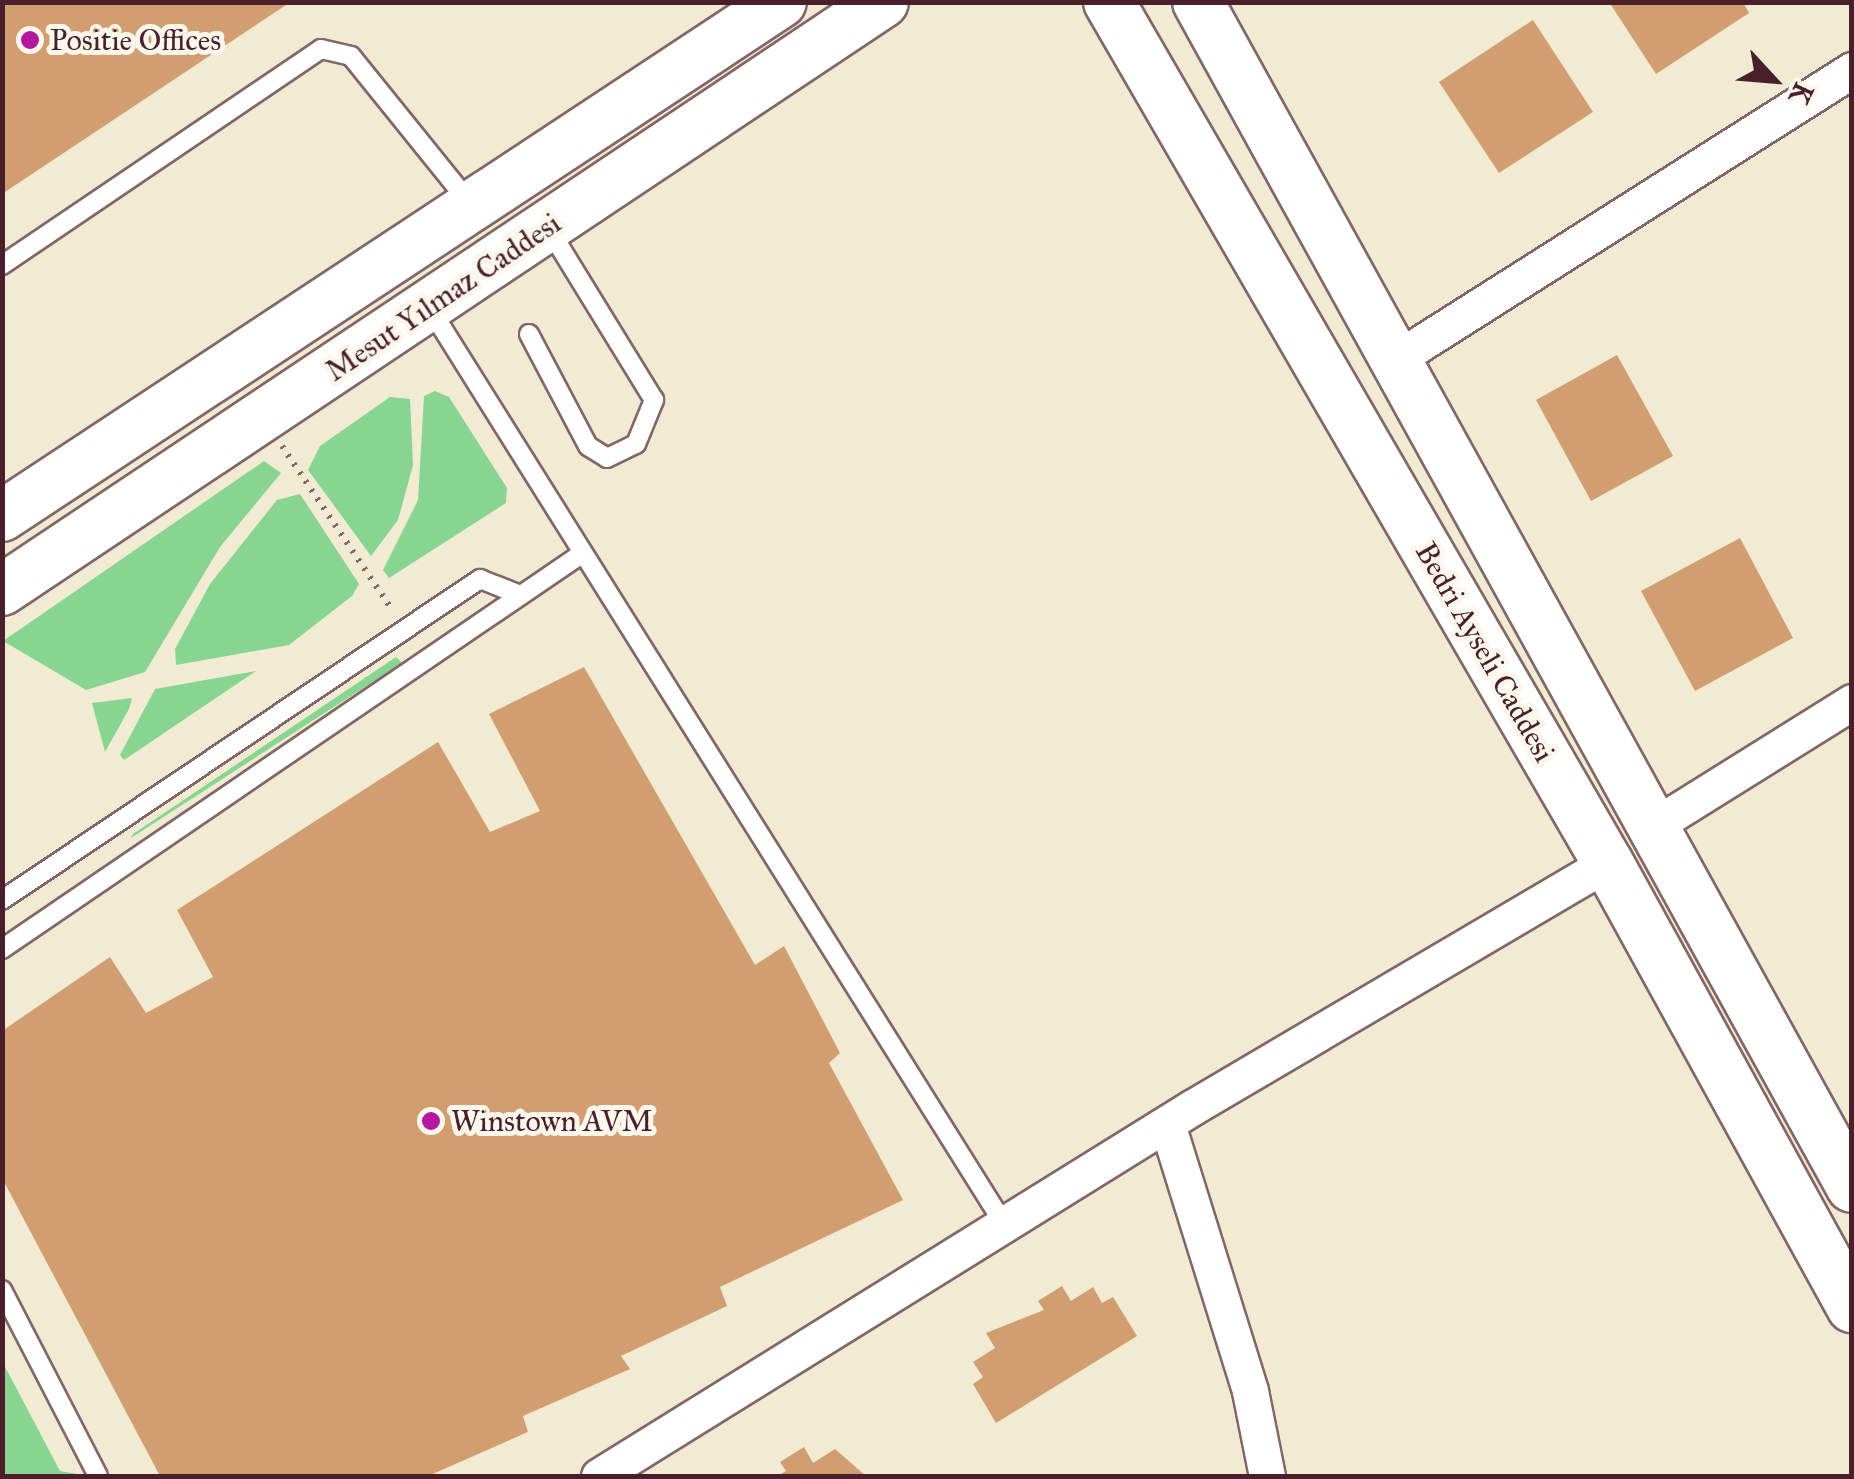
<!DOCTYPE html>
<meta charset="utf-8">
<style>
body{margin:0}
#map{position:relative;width:1854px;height:1479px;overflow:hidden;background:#f1ebd3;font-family:"IM FELL Great Primer",serif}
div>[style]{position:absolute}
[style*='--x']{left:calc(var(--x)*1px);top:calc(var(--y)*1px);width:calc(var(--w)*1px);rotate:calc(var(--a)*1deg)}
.green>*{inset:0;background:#88d491}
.building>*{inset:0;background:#d29e70}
.path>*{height:6px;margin-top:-3px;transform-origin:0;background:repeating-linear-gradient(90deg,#846666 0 2.5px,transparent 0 10.5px)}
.roads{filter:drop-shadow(2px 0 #846666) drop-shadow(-2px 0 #846666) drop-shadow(0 2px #846666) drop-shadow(0 -2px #846666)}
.service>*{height:18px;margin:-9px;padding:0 9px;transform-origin:9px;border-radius:9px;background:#fff}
.minor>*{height:35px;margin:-17.5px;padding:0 17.5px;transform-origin:17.5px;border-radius:17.5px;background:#fff}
.secondary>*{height:50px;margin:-25px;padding:0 25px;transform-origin:25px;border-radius:25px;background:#fff}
.dots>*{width:28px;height:28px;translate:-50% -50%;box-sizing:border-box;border:5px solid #fbf7ec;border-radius:50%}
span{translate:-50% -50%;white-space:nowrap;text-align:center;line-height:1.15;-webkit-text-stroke:10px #fbf7ec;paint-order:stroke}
.poi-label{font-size:30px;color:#4a1f2b}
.left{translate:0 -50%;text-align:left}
.street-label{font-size:30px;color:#4a1f2b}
.frame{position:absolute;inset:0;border:5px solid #4a1f2b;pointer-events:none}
.north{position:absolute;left:1724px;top:30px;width:100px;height:100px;-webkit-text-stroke:8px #fbf7ec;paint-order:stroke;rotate:116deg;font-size:28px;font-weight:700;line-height:40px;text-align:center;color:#4a1f2b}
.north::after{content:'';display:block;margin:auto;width:35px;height:45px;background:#4a1f2b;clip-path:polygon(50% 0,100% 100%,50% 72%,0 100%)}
</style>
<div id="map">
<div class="green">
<div style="clip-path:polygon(435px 391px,449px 397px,507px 488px,506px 503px,389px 578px,383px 570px,418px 500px,424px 396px)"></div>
<div style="clip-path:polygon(390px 397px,410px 399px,413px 465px,398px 520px,371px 556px,308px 470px,320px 446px)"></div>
<div style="clip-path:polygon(264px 461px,281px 473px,220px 547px,145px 672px,86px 690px,3px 641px)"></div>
<div style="clip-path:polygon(300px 494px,359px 584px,352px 596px,289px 645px,176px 665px,175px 649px,210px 584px,277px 500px)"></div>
<div style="clip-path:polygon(396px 657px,402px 663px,131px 838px,133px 834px)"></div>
<div style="clip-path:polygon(256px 671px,124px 760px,120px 755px,155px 689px)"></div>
<div style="clip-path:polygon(132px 698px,129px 709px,105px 752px,92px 703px)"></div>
<div style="clip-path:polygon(2px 1361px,60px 1471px,89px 1476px,3px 1476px)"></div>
</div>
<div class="building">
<div style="clip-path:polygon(2px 2px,284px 2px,286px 5px,2px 194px)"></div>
<div style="clip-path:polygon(1609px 2px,1743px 2px,1749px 13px,1656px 74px)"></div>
<div style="clip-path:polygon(1533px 20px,1593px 112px,1499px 173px,1439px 82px)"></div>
<div style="clip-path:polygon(1617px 355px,1673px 456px,1591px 501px,1536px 400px)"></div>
<div style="clip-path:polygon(1740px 538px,1793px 638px,1695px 691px,1641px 591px)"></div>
<div style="clip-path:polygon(584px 667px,755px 965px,784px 946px,840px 1053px,829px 1063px,903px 1200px,720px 1287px,727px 1306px,621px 1356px,630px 1369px,523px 1416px,528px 1432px,428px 1476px,160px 1476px,2px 1178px,2px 1031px,110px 957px,146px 1013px,213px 977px,177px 910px,438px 742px,490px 832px,540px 811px,489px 714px)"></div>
<div style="clip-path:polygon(1062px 1286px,1071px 1301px,1093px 1287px,1102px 1303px,1113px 1297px,1137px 1336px,996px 1423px,973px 1384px,983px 1377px,973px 1362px,995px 1348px,986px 1333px,1044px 1310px,1038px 1301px)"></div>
<div style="clip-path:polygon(804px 1447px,813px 1463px,835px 1449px,866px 1476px,777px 1476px,786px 1471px,780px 1462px)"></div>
</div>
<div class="path">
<div style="--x:282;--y:446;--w:197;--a:56.1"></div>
</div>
<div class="roads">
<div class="service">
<div style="--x:2;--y:265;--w:385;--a:-34.1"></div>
<div style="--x:321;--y:49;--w:31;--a:13"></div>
<div style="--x:351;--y:56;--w:186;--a:51.1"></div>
<div style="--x:429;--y:307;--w:1082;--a:57.91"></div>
<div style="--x:529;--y:334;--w:127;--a:62.2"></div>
<div style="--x:588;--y:446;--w:22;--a:32"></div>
<div style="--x:607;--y:458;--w:32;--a:-26"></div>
<div style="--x:636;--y:444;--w:48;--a:-67.8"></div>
<div style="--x:654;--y:400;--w:202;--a:-121.6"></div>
<div style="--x:2;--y:900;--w:576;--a:-33.88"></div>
<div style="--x:480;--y:579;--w:43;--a:21.8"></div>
<div style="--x:2;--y:949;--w:703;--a:-34.28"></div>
<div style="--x:2;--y:1290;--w:209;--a:62.7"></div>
</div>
<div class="minor">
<div style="--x:1396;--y:359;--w:540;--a:-32.37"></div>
<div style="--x:1655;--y:825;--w:232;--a:-32"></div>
<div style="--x:1167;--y:1124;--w:280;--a:72.7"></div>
<div style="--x:1250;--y:1391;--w:87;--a:78.7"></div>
<div style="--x:599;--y:1476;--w:699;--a:-31.85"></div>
<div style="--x:1193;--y:1107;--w:481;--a:-30.5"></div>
</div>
<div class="secondary">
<div style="--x:1109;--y:2;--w:995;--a:59.91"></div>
<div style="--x:1608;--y:863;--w:507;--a:61.21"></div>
<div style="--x:1198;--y:2;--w:1353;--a:61.11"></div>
<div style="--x:2;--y:516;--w:933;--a:-33.42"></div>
<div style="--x:2;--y:590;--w:1059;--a:-33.72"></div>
</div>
</div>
<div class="dots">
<div style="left:30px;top:40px;background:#b5179e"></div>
<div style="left:431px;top:1121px;background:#b5179e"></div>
</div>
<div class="poi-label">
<span class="left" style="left:50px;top:40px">Positie Offices</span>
<span class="left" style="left:451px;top:1121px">Winstown AVM</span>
</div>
<div class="street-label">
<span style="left:443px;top:297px;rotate:-34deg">Mesut Yılmaz Caddesi</span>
<span style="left:1485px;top:652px;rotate:60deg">Bedri Ayseli Caddesi</span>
</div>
<div class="frame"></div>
<div class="north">K</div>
</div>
